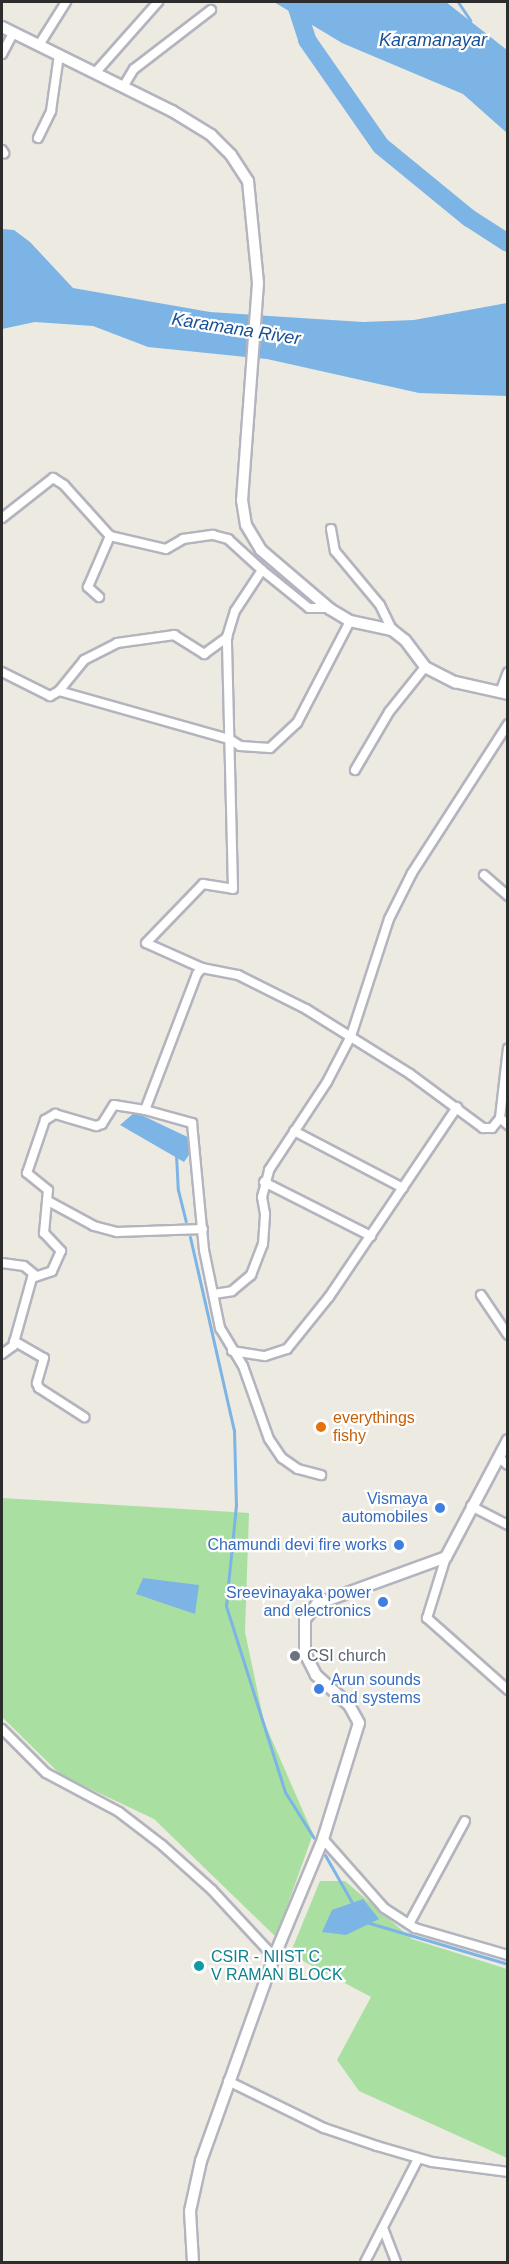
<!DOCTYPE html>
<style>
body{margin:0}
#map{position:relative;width:509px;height:2264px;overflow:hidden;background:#edeae1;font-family:Arial,sans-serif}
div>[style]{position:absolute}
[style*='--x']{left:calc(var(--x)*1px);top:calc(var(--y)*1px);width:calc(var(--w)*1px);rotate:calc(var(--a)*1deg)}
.green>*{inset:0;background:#aadfa2}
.water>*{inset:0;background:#7db4e6}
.stream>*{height:3px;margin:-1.5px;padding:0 1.5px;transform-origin:1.5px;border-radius:1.5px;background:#7db4e6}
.river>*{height:18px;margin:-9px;padding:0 9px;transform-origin:9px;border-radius:9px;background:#7db4e6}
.roads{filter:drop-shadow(2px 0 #b4b4bf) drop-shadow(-2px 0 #b4b4bf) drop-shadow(0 2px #b4b4bf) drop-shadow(0 -2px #b4b4bf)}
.street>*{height:8px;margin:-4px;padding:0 4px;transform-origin:4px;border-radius:4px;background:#fff}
.secondary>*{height:10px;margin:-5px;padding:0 5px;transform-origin:5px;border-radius:5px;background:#fff}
.dots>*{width:16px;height:16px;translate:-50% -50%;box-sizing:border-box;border:3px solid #fff;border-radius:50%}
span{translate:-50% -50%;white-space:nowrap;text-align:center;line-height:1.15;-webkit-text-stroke:4.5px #fff;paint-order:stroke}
.food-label{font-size:16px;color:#c56008}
.left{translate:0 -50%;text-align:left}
.shop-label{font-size:16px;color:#366cbe}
.right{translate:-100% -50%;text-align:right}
.worship-label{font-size:16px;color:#5b616d}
.culture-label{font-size:16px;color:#0d838f}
.water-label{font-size:18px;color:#195095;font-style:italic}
.frame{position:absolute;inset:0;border:3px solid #2d2d2d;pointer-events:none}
</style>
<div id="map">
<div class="green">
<div style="clip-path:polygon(2px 1498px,249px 1513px,245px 1632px,264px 1722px,313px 1834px,276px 1937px,154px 1819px,61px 1775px,2px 1717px)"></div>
<div style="clip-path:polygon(320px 1881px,345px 1881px,412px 1939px,507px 1969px,507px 2158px,359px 2091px,337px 2060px,371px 1997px,290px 1954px)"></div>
</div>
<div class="water">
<div style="clip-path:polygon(274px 2px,446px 2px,507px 50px,507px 133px,463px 94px,342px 43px)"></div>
<div style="clip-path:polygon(2px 229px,14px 230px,30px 242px,73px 288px,210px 312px,363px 322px,414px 320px,507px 303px,507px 396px,419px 393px,267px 359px,148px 347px,93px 326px,35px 322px,2px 329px)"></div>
<div style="clip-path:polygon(135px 1112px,198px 1142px,184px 1162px,120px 1125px)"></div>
<div style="clip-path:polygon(143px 1578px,199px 1585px,195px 1614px,136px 1594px)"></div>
<div style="clip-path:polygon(363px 1899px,379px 1919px,346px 1935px,322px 1932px,332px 1910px)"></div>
</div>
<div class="stream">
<div style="--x:458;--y:2;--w:22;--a:56"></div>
<div style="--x:176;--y:1155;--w:35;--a:87"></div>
<div style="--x:178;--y:1190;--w:32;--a:76"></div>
<div style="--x:190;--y:1237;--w:198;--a:77.2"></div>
<div style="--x:234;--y:1430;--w:75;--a:88.5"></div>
<div style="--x:236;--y:1505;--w:101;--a:95.7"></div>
<div style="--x:226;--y:1606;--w:195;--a:72.4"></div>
<div style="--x:285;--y:1792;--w:54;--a:57.8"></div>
<div style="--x:325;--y:1855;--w:59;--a:60.4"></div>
<div style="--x:366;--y:1922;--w:148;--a:16.5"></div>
</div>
<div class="river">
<div style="--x:295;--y:2;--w:40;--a:72"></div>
<div style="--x:307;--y:40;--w:129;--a:55.1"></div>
<div style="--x:381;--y:146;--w:114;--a:39.3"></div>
<div style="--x:469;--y:218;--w:46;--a:32.7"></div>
</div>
<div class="roads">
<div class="street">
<div style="--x:39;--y:45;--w:51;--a:-57.9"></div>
<div style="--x:2;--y:54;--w:24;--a:-62"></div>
<div style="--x:95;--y:73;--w:95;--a:-48.4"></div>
<div style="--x:123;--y:87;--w:21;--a:-59"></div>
<div style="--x:134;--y:69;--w:97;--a:-37.5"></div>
<div style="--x:38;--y:138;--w:30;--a:-64"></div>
<div style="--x:51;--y:111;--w:57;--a:-81.9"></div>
<div style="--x:2;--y:150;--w:4;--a:56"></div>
<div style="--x:2;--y:518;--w:65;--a:-38.1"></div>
<div style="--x:53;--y:478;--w:13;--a:32"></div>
<div style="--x:64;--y:485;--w:69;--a:48"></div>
<div style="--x:110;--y:536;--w:57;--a:13.1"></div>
<div style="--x:166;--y:549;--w:20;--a:-30"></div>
<div style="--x:183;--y:539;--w:30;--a:-8"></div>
<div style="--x:213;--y:535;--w:16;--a:15"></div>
<div style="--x:228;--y:539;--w:46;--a:42.4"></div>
<div style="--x:331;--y:529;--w:22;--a:80"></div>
<div style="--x:335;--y:551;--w:70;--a:50.2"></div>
<div style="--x:380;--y:605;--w:28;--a:64"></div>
<div style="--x:99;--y:597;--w:15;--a:-138"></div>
<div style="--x:88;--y:587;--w:56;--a:-66.7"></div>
<div style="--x:2;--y:672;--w:54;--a:26.6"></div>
<div style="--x:50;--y:696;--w:10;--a:-29"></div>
<div style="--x:59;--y:691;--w:40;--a:-51"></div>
<div style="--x:84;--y:660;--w:37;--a:-27"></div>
<div style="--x:117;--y:643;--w:58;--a:-8"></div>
<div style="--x:174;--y:635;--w:36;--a:32"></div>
<div style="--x:204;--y:654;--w:29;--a:-36"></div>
<div style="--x:501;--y:690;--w:19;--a:-69"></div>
<div style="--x:59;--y:691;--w:177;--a:15.8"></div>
<div style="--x:229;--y:739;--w:13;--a:32"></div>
<div style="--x:240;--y:746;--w:30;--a:4"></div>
<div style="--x:270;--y:748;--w:37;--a:-43"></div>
<div style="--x:297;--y:723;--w:115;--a:-62.5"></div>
<div style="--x:355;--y:770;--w:67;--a:-59.6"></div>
<div style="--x:389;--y:712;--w:58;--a:-51.3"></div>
<div style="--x:484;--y:875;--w:32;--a:41"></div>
<div style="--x:202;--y:968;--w:61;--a:-155.9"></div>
<div style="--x:146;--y:943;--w:82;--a:-46"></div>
<div style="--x:203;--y:884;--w:30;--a:9"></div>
<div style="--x:233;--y:889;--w:252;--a:-91.4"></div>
<div style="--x:227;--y:637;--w:27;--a:-73"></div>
<div style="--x:235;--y:611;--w:49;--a:-56.6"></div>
<div style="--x:262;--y:570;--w:60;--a:39"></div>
<div style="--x:309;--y:608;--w:20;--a:0"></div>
<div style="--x:145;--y:1110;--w:49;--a:15.5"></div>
<div style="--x:192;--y:1123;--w:128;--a:84.6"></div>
<div style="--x:204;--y:1250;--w:80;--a:78.4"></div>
<div style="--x:220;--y:1328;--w:44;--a:58.8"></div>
<div style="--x:243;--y:1366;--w:77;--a:70.4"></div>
<div style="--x:269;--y:1439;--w:23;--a:56"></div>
<div style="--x:282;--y:1458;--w:19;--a:35"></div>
<div style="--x:298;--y:1469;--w:24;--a:15"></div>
<div style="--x:500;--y:1118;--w:70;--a:-83.5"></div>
<div style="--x:294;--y:1131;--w:123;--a:27.6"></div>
<div style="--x:264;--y:1182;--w:120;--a:26.8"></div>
<div style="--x:48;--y:1201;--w:52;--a:28.5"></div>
<div style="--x:94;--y:1226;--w:24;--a:15"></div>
<div style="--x:117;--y:1232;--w:86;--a:-2"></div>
<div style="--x:2;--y:1263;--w:22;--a:8"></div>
<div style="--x:24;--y:1266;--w:14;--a:39"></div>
<div style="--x:214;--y:1294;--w:18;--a:-9"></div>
<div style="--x:232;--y:1291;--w:25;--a:-40"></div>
<div style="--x:251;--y:1275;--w:33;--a:-69"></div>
<div style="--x:263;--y:1244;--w:30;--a:-86"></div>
<div style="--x:265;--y:1214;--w:17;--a:-100"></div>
<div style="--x:262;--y:1197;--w:28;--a:-75"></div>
<div style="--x:269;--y:1170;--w:105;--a:-56.6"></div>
<div style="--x:327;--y:1082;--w:52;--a:-62.4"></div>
<div style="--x:351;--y:1036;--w:123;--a:-72"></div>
<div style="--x:389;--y:919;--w:51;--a:-63.4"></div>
<div style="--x:412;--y:873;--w:177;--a:-57.2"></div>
<div style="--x:481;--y:1295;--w:48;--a:56"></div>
<div style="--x:14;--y:1341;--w:34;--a:30"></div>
<div style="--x:44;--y:1358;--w:26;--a:106"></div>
<div style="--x:37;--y:1383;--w:5;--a:68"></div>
<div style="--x:39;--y:1388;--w:54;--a:32.8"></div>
<div style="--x:232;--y:1351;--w:33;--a:9"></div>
<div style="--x:265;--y:1356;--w:23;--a:-18"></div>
<div style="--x:287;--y:1349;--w:67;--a:-51.1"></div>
<div style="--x:329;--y:1297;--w:229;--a:-56"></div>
<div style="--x:2;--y:1354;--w:14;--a:-36"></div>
<div style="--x:13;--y:1346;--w:71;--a:-74.4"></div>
<div style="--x:32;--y:1278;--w:21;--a:-19"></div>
<div style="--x:52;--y:1271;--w:22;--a:-66"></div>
<div style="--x:61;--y:1251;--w:25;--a:-133"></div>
<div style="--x:44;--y:1233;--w:43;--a:-84.7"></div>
<div style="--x:48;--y:1190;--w:27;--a:-141"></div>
<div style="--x:27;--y:1173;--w:56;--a:-71.2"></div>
<div style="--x:45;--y:1120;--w:12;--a:-31"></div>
<div style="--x:55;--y:1114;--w:43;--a:16.3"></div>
<div style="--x:96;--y:1126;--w:6;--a:-18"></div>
<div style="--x:102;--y:1124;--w:22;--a:-58"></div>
<div style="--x:114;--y:1105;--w:31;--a:9"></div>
<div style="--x:145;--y:1110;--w:146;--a:-69.1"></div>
<div style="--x:197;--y:974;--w:8;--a:-50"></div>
<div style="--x:202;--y:968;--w:37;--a:11"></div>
<div style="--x:238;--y:975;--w:76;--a:26.6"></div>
<div style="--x:306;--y:1009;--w:123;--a:32"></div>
<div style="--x:410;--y:1074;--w:91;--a:36.5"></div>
<div style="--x:483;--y:1128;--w:9;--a:0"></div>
<div style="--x:492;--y:1128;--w:13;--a:-51"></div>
<div style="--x:500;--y:1118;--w:11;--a:41"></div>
<div style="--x:499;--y:1458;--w:11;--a:38"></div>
<div style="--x:471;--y:1506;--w:42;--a:27.2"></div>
<div style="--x:446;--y:1557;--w:64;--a:107.3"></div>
<div style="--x:427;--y:1618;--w:108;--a:41.6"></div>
<div style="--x:2;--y:1729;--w:62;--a:45"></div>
<div style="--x:46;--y:1773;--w:83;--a:28.1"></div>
<div style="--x:119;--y:1812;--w:54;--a:37.5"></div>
<div style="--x:162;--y:1845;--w:67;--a:42"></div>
<div style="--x:212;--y:1890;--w:91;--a:47.2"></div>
<div style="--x:323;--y:1839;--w:92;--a:48.5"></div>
<div style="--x:384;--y:1908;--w:37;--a:33"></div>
<div style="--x:415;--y:1928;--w:97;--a:16.2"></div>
<div style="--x:409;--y:1924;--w:117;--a:-61.5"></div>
<div style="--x:228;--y:2081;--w:107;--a:26.1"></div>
<div style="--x:324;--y:2128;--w:56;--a:18.8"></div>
<div style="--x:377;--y:2146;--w:57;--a:16.2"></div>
<div style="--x:432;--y:2162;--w:77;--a:7.5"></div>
<div style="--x:383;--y:2228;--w:36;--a:69"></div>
<div style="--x:365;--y:2262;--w:116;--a:-62.8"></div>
</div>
<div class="secondary">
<div style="--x:2;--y:27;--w:190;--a:26.3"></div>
<div style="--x:172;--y:111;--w:46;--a:31.6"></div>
<div style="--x:211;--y:135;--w:28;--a:45"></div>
<div style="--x:231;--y:155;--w:31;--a:57"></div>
<div style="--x:248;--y:181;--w:102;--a:84.4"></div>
<div style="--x:258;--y:283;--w:218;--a:94.2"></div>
<div style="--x:242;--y:500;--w:25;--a:81"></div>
<div style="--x:246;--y:525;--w:29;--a:59"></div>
<div style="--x:261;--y:550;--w:91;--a:40.5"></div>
<div style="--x:330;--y:609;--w:23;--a:31"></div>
<div style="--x:350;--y:621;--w:43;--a:12.1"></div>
<div style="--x:392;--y:630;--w:16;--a:38"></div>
<div style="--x:405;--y:640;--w:34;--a:53"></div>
<div style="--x:425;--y:667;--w:34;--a:27"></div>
<div style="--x:455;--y:682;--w:54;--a:12.8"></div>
<div style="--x:193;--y:2262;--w:51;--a:-93.4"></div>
<div style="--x:190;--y:2211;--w:51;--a:-77.6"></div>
<div style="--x:201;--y:2161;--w:217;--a:-70.3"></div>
<div style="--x:274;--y:1957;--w:128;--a:-67.4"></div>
<div style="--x:323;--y:1839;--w:121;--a:-72.8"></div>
<div style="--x:359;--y:1723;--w:21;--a:-119"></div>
<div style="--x:349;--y:1705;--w:45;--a:-137.7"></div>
<div style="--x:316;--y:1675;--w:25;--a:-117"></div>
<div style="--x:305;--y:1653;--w:34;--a:-90"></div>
<div style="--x:305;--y:1619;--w:19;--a:-51"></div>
<div style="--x:317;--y:1604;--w:137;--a:-20"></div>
<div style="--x:446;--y:1557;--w:132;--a:-62.1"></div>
</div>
</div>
<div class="dots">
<div style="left:321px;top:1427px;background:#e8710a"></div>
<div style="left:440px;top:1508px;background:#3f7fe0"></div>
<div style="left:399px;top:1545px;background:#3f7fe0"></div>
<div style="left:383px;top:1602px;background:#3f7fe0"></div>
<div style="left:295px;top:1656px;background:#6b7280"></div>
<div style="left:319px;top:1689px;background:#3f7fe0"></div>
<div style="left:199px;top:1966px;background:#0f9aa8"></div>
</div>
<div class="food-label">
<span class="left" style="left:333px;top:1427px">everythings<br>fishy</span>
</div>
<div class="shop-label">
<span class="right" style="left:428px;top:1508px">Vismaya<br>automobiles</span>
<span class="right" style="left:387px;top:1545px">Chamundi devi fire works</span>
<span class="right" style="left:371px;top:1602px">Sreevinayaka power<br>and electronics</span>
<span class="left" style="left:331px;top:1689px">Arun sounds<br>and systems</span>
</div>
<div class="worship-label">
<span class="left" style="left:307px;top:1656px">CSI church</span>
</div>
<div class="culture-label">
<span class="left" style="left:211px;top:1966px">CSIR - NIIST C<br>V RAMAN BLOCK</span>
</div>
<div class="water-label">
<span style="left:433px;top:40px">Karamanayar</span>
<span style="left:236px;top:329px;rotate:9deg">Karamana River</span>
</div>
<div class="frame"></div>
</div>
